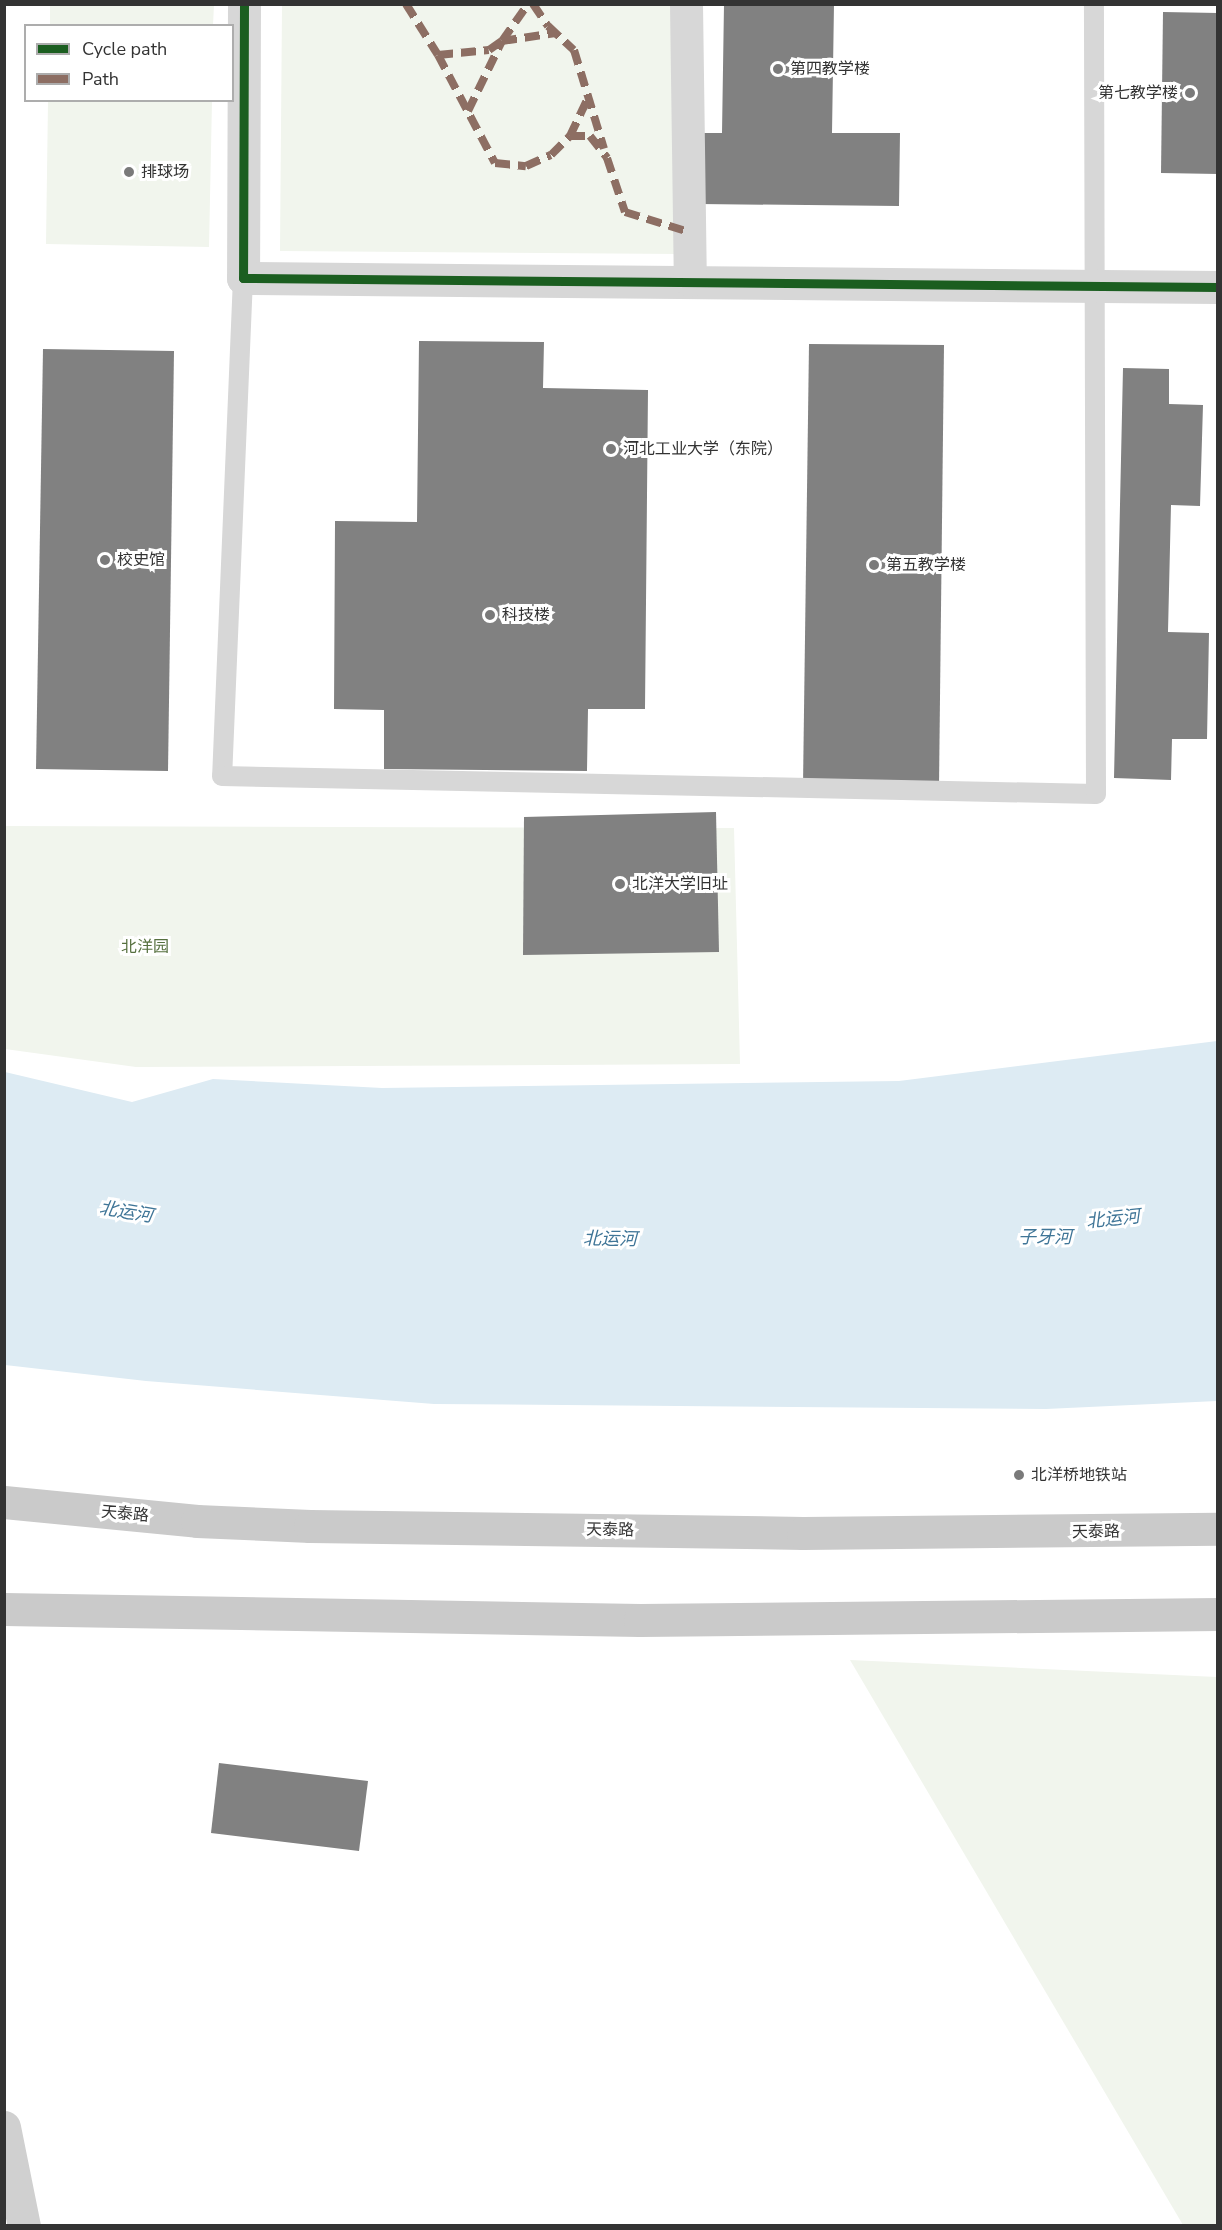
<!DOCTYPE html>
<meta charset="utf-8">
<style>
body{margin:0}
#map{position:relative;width:1222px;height:2230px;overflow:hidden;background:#fff;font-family:"Nunito Sans","Noto Sans SC",sans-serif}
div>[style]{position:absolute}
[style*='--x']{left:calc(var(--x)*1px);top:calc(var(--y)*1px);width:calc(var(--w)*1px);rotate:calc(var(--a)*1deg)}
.green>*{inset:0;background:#f1f5ed}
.water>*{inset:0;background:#ddebf3}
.building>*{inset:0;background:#818181}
.lane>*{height:20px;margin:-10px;padding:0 10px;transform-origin:10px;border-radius:10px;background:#d7d7d7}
.street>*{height:33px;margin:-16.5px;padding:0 16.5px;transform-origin:16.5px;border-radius:16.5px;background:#d7d7d7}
.secondary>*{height:33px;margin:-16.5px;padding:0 16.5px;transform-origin:16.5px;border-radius:16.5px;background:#d0d0d0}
.primary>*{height:33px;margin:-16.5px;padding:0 16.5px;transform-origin:16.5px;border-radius:16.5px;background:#cacaca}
.quiet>*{height:8px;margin-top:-4px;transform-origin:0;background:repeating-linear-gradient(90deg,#8d6e63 0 15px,transparent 0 23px)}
.cycleway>*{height:9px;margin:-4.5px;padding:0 4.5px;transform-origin:4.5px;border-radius:4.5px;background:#1b5e20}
.dots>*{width:16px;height:16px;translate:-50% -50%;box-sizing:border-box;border:3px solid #fff;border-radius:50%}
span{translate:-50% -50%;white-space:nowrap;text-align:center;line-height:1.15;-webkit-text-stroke:6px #fff;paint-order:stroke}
.poi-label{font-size:16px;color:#333}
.left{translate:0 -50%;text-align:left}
.right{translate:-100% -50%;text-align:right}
.park-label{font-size:16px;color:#56703f}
.street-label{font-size:16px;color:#333}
.water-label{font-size:18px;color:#3f7597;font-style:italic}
.frame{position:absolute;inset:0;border:6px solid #333;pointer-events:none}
.legend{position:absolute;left:24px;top:24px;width:210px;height:78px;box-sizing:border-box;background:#fff;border:2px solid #adadad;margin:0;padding:8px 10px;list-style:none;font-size:18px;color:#333}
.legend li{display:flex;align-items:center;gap:12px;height:30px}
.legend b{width:30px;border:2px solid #adadad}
</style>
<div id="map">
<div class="green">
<div style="clip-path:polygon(50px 5px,214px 5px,213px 25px,50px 25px)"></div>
<div style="clip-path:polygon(282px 5px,682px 5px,680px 254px,280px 251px)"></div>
<div style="clip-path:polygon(48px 101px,212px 101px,209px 247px,46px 244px)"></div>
<div style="clip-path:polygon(5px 826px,734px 828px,740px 1064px,136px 1067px,5px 1049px)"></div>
<div style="clip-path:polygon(850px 1660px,1217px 1677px,1217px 2225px,1183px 2225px)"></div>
</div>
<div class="water">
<div style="clip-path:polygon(1217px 1041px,1217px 1401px,1046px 1409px,434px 1404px,146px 1381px,5px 1365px,5px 1072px,132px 1102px,213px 1079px,382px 1088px,899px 1081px)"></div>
</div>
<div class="building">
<div style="clip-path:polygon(724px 4px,834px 4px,832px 133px,900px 133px,899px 206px,700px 204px,701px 133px,722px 133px)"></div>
<div style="clip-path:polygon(1163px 12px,1218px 13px,1218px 174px,1161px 173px)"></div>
<div style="clip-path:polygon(419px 341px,544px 342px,543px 388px,648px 390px,645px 709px,588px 709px,587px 771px,384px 769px,384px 710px,334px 709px,335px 521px,417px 522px)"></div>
<div style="clip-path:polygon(809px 344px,944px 345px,939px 786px,803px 785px)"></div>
<div style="clip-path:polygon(43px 349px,174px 351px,168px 771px,36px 769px)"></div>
<div style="clip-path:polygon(1123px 368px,1169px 369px,1169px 404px,1203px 405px,1200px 506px,1171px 505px,1168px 632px,1209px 633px,1207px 739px,1172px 739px,1171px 780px,1114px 778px)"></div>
<div style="clip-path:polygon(716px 812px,719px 952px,523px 955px,524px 817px)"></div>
<div style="clip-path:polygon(219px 1763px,368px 1781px,359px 1851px,211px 1833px)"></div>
</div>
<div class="lane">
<div style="--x:243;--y:278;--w:498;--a:92.4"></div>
<div style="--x:222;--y:776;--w:874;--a:1.18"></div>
<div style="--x:1096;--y:794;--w:790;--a:-90.15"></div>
</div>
<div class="street">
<div style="--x:244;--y:4;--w:274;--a:90.2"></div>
<div style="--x:243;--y:278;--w:975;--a:0.53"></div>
<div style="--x:686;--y:4;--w:276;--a:89.2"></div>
</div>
<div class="secondary">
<div style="--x:4;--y:2127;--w:101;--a:78.6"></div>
</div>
<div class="primary">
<div style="--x:4;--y:1502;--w:194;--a:5.6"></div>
<div style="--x:197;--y:1521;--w:113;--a:2.5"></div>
<div style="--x:310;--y:1526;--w:493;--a:0.8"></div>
<div style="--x:803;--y:1533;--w:415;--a:-0.6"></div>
<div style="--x:4;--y:1609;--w:636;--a:0.99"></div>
<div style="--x:640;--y:1620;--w:578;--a:-0.59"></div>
</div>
<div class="quiet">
<div style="--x:406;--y:4;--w:60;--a:57.9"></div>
<div style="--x:438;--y:55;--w:122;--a:62.2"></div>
<div style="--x:495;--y:163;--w:31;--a:6"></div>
<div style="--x:526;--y:166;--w:27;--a:-24"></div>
<div style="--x:551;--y:155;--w:27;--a:-45"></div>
<div style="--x:570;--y:136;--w:20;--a:0"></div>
<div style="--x:590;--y:136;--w:28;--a:52"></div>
<div style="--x:607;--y:158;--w:57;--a:71.6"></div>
<div style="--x:625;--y:212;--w:67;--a:17.4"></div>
<div style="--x:533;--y:4;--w:27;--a:56"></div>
<div style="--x:548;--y:26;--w:35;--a:43"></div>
<div style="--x:574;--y:50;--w:103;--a:73.1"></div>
<div style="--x:438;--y:55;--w:51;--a:-5.6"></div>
<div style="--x:489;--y:50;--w:16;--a:-35"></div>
<div style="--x:502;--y:41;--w:45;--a:-54.9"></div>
<div style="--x:468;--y:111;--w:78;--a:-64.1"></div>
<div style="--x:502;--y:41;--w:54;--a:-8.6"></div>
<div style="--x:570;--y:136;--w:42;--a:-64.7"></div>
</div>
<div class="cycleway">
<div style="--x:244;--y:4;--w:274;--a:90.2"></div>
<div style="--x:243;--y:278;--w:975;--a:0.53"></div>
</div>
<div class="dots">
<div style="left:778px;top:69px;background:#7a7a7a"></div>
<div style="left:1190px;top:93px;background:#7a7a7a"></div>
<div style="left:129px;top:172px;background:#7a7a7a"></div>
<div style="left:611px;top:449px;background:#7a7a7a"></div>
<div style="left:105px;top:560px;background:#7a7a7a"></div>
<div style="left:874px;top:565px;background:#7a7a7a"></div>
<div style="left:490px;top:615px;background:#7a7a7a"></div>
<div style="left:620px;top:884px;background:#7a7a7a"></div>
<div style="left:1019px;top:1475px;background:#7a7a7a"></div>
</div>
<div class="poi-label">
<span class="left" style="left:790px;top:69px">第四教学楼</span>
<span class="right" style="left:1178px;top:93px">第七教学楼</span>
<span class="left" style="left:141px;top:172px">排球场</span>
<span class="left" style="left:623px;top:449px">河北工业大学（东院）</span>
<span class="left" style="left:117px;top:560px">校史馆</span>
<span class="left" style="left:886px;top:565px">第五教学楼</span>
<span class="left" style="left:502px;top:615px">科技楼</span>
<span class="left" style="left:632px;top:884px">北洋大学旧址</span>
<span class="left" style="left:1031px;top:1475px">北洋桥地铁站</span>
</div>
<div class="park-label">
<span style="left:145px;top:947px">北洋园</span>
</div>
<div class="street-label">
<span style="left:125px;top:1514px;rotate:5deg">天泰路</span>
<span style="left:610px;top:1530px;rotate:1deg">天泰路</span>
<span style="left:1096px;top:1532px;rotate:-1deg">天泰路</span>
</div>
<div class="water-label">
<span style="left:126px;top:1212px;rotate:9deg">北运河</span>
<span style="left:1113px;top:1219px;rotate:-6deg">北运河</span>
<span style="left:1045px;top:1237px">子牙河</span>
<span style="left:610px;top:1239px;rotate:1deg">北运河</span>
</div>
<div class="frame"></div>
<ul class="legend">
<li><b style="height:8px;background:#1b5e20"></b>Cycle path</li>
<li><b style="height:8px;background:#8d6e63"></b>Path</li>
</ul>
</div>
